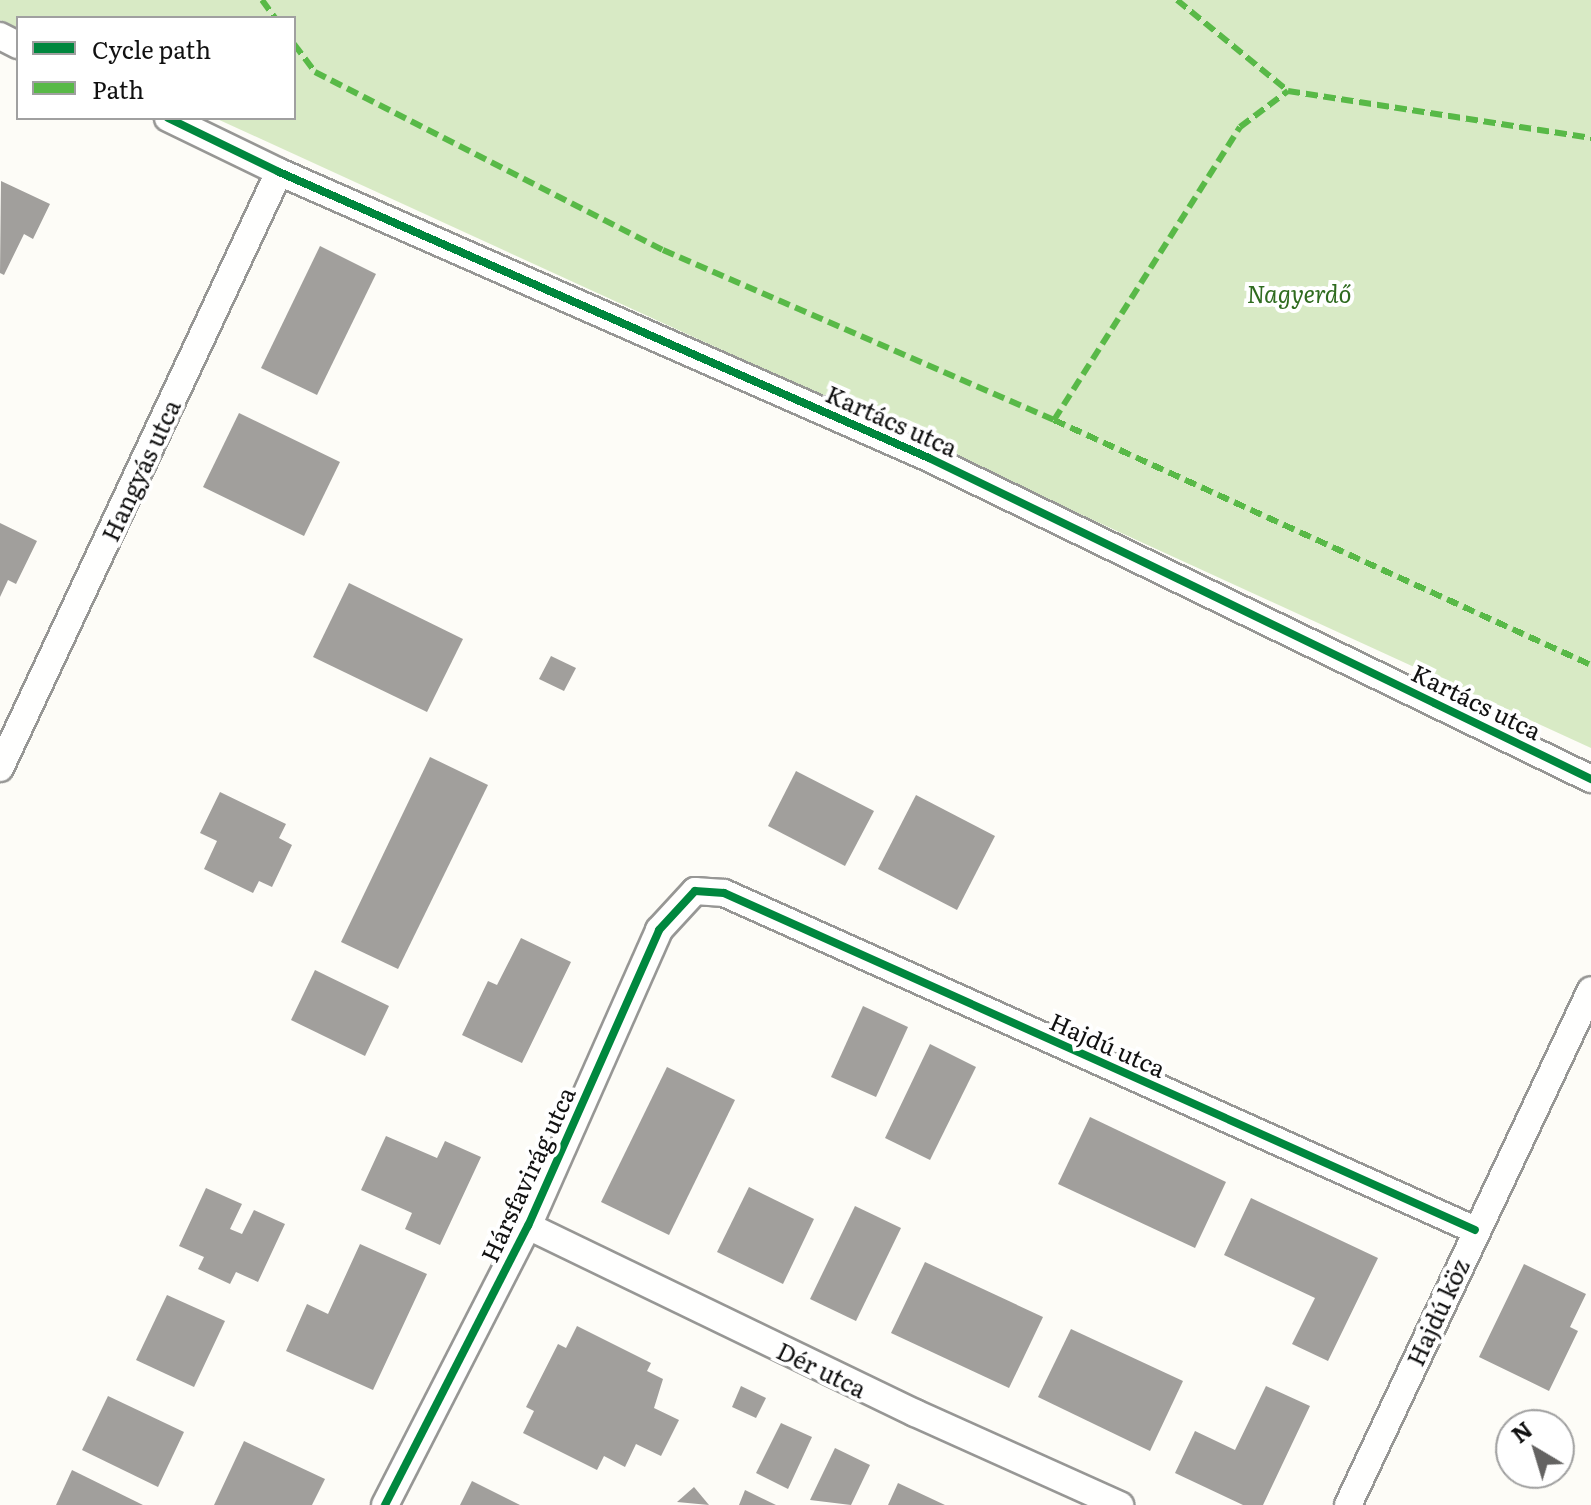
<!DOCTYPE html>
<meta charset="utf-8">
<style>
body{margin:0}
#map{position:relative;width:1591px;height:1505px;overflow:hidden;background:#fdfcf7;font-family:Literata,serif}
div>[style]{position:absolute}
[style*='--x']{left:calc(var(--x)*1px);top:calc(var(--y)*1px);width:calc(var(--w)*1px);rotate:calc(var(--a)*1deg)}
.forest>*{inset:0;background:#d8eac5}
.building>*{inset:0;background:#a19f9c}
.roads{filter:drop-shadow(2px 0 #979795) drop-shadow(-2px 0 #979795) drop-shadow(0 2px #979795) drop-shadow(0 -2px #979795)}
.street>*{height:26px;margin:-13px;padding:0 13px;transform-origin:13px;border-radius:13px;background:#fffffe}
.quiet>*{height:6px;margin-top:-3px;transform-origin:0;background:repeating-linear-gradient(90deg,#58b947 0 12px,transparent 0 18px)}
.cycleway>*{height:8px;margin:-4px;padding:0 4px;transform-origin:4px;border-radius:4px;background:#00873e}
span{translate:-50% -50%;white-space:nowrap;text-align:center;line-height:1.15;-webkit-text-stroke:8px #fff;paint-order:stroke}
.park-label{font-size:24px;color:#2f6b1f;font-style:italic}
.street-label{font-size:24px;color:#111}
.legend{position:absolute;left:16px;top:16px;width:280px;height:104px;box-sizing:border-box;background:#fff;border:2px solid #a0a0a0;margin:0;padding:10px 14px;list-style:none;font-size:24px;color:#111}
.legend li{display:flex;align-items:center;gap:16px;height:40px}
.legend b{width:40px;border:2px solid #a0a0a0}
.north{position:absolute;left:1495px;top:1409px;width:80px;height:80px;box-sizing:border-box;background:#fff;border:2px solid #a0a0a0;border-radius:50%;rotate:322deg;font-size:22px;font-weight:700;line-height:32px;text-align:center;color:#111}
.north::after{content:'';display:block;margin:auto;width:28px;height:36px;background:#646362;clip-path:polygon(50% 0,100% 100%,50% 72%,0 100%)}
</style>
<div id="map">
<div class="forest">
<div style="clip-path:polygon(0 0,1591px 0,1591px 748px,215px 118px,294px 118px,294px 18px,18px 18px,18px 28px,0 20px)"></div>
</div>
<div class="building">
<div style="clip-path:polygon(1px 181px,50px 204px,33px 239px,24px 234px,4px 275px,0 273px)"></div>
<div style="clip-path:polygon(320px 246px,376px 274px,317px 395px,261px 368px)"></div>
<div style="clip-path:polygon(239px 413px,340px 462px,304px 536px,203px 487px)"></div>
<div style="clip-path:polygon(0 523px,37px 541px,16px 584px,8px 580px,0 597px)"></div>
<div style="clip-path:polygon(349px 583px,463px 639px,427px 712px,313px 657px)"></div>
<div style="clip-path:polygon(551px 656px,576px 668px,564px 691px,539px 679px)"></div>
<div style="clip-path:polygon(430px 757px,488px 785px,398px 969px,341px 942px)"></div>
<div style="clip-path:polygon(796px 771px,874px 811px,845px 866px,768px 826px)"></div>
<div style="clip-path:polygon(220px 792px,286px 824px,279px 838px,292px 845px,272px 887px,259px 881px,253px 893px,204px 869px,217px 841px,200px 833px)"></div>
<div style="clip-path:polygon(916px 795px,995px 836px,957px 910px,878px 869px)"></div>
<div style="clip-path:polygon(521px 938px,571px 962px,522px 1063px,462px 1035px,488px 981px,497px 985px)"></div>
<div style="clip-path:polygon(315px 970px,389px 1006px,365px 1056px,291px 1020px)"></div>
<div style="clip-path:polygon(863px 1006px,908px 1027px,876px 1097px,831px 1077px)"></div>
<div style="clip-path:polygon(930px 1044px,976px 1067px,930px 1160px,885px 1138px)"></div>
<div style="clip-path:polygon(667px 1067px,735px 1100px,669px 1235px,601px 1202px)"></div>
<div style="clip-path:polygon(1090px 1117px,1226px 1182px,1195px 1248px,1058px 1184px)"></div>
<div style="clip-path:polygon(386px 1136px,437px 1158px,445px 1141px,481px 1157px,440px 1245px,405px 1229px,412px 1213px,361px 1190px)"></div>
<div style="clip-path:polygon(749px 1187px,814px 1219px,783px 1284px,717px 1252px)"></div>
<div style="clip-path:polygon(206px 1188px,242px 1204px,230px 1229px,242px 1234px,254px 1210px,285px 1224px,258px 1282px,236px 1272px,230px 1284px,198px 1269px,204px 1257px,179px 1246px)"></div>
<div style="clip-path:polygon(1251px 1198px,1378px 1258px,1328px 1361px,1292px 1344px,1315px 1298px,1224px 1255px)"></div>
<div style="clip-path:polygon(855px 1206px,901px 1228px,856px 1321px,810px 1299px)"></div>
<div style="clip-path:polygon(360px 1244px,427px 1274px,373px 1390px,286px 1351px,307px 1304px,328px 1314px)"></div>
<div style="clip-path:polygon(925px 1262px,1043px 1317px,1009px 1388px,891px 1333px)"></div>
<div style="clip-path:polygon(1524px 1264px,1586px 1294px,1570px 1327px,1578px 1331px,1549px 1391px,1479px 1357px)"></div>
<div style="clip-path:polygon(167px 1295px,225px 1321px,194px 1387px,136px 1360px)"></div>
<div style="clip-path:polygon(577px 1326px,651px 1363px,647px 1371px,663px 1379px,654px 1408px,679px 1420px,661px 1456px,636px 1444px,625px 1467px,604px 1456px,597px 1470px,523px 1433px,534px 1411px,526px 1407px,558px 1344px,566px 1348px)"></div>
<div style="clip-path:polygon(1071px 1329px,1183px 1381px,1150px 1451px,1038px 1397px)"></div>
<div style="clip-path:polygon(741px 1386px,766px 1398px,756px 1418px,732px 1407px)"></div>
<div style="clip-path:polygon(1266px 1386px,1310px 1406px,1263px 1505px,1243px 1505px,1175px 1473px,1195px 1431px,1235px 1450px)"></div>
<div style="clip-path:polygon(108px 1396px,184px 1432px,158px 1487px,82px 1450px)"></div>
<div style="clip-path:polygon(781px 1423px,812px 1437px,788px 1489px,756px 1473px)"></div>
<div style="clip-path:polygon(244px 1441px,325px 1479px,312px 1505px,214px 1505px)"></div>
<div style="clip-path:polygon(835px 1448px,870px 1465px,851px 1505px,810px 1500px)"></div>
<div style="clip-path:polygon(72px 1470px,143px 1505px,56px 1505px)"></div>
<div style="clip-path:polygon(472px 1481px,520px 1505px,460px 1505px)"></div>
<div style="clip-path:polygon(898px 1483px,945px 1505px,888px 1505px)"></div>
<div style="clip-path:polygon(694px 1487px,709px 1505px,677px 1502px)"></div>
<div style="clip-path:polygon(745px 1490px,776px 1505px,739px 1505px)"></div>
</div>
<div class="roads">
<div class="street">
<div style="--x:0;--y:36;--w:20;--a:27"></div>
<div style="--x:168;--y:118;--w:123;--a:25.9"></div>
<div style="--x:279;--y:172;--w:710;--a:23.75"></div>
<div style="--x:929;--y:458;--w:736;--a:25.87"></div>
<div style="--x:0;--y:768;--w:658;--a:-64.91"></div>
<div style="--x:528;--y:1226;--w:430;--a:25.8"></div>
<div style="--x:915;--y:1413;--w:225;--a:24.2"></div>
<div style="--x:385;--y:1505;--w:314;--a:-62.9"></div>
<div style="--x:528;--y:1226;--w:324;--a:-66.1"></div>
<div style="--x:659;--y:930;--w:53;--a:-47.3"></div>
<div style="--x:695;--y:891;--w:29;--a:4"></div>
<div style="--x:724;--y:893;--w:823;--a:24.17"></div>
<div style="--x:1348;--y:1505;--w:569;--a:-64.74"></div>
</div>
</div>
<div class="quiet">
<div style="--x:262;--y:0;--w:22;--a:54"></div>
<div style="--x:1177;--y:0;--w:144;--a:39.3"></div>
<div style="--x:294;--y:44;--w:35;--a:53"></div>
<div style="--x:315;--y:72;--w:391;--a:27.1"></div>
<div style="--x:663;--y:250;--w:426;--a:23.5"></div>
<div style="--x:1054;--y:420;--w:590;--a:24.52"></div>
<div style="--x:1054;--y:420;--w:347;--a:-57.6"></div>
<div style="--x:1240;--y:127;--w:60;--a:-36.9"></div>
<div style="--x:1288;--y:91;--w:307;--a:8.8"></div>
</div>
<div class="cycleway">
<div style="--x:168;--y:118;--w:123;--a:25.9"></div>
<div style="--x:279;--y:172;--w:710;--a:23.75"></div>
<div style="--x:929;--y:458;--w:736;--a:25.87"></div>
<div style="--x:385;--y:1505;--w:314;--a:-62.9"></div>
<div style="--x:528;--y:1226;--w:324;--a:-66.1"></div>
<div style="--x:659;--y:930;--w:53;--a:-47.3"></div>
<div style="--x:695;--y:891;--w:29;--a:4"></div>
<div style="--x:724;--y:893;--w:823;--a:24.17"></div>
</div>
<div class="park-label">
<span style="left:1299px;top:293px">Nagyerdő</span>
</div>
<div class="street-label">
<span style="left:892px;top:420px;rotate:24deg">Kartács utca</span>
<span style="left:140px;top:470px;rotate:-65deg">Hangyás utca</span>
<span style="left:1477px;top:701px;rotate:26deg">Kartács utca</span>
<span style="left:1108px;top:1044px;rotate:24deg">Hajdú utca</span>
<span style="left:527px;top:1174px;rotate:-65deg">Hársfavirág utca</span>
<span style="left:1437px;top:1312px;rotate:-65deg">Hajdú köz</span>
<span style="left:822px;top:1369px;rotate:26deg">Dér utca</span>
</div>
<ul class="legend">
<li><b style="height:10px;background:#00873e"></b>Cycle path</li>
<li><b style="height:10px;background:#58b947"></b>Path</li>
</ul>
<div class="north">N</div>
</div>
